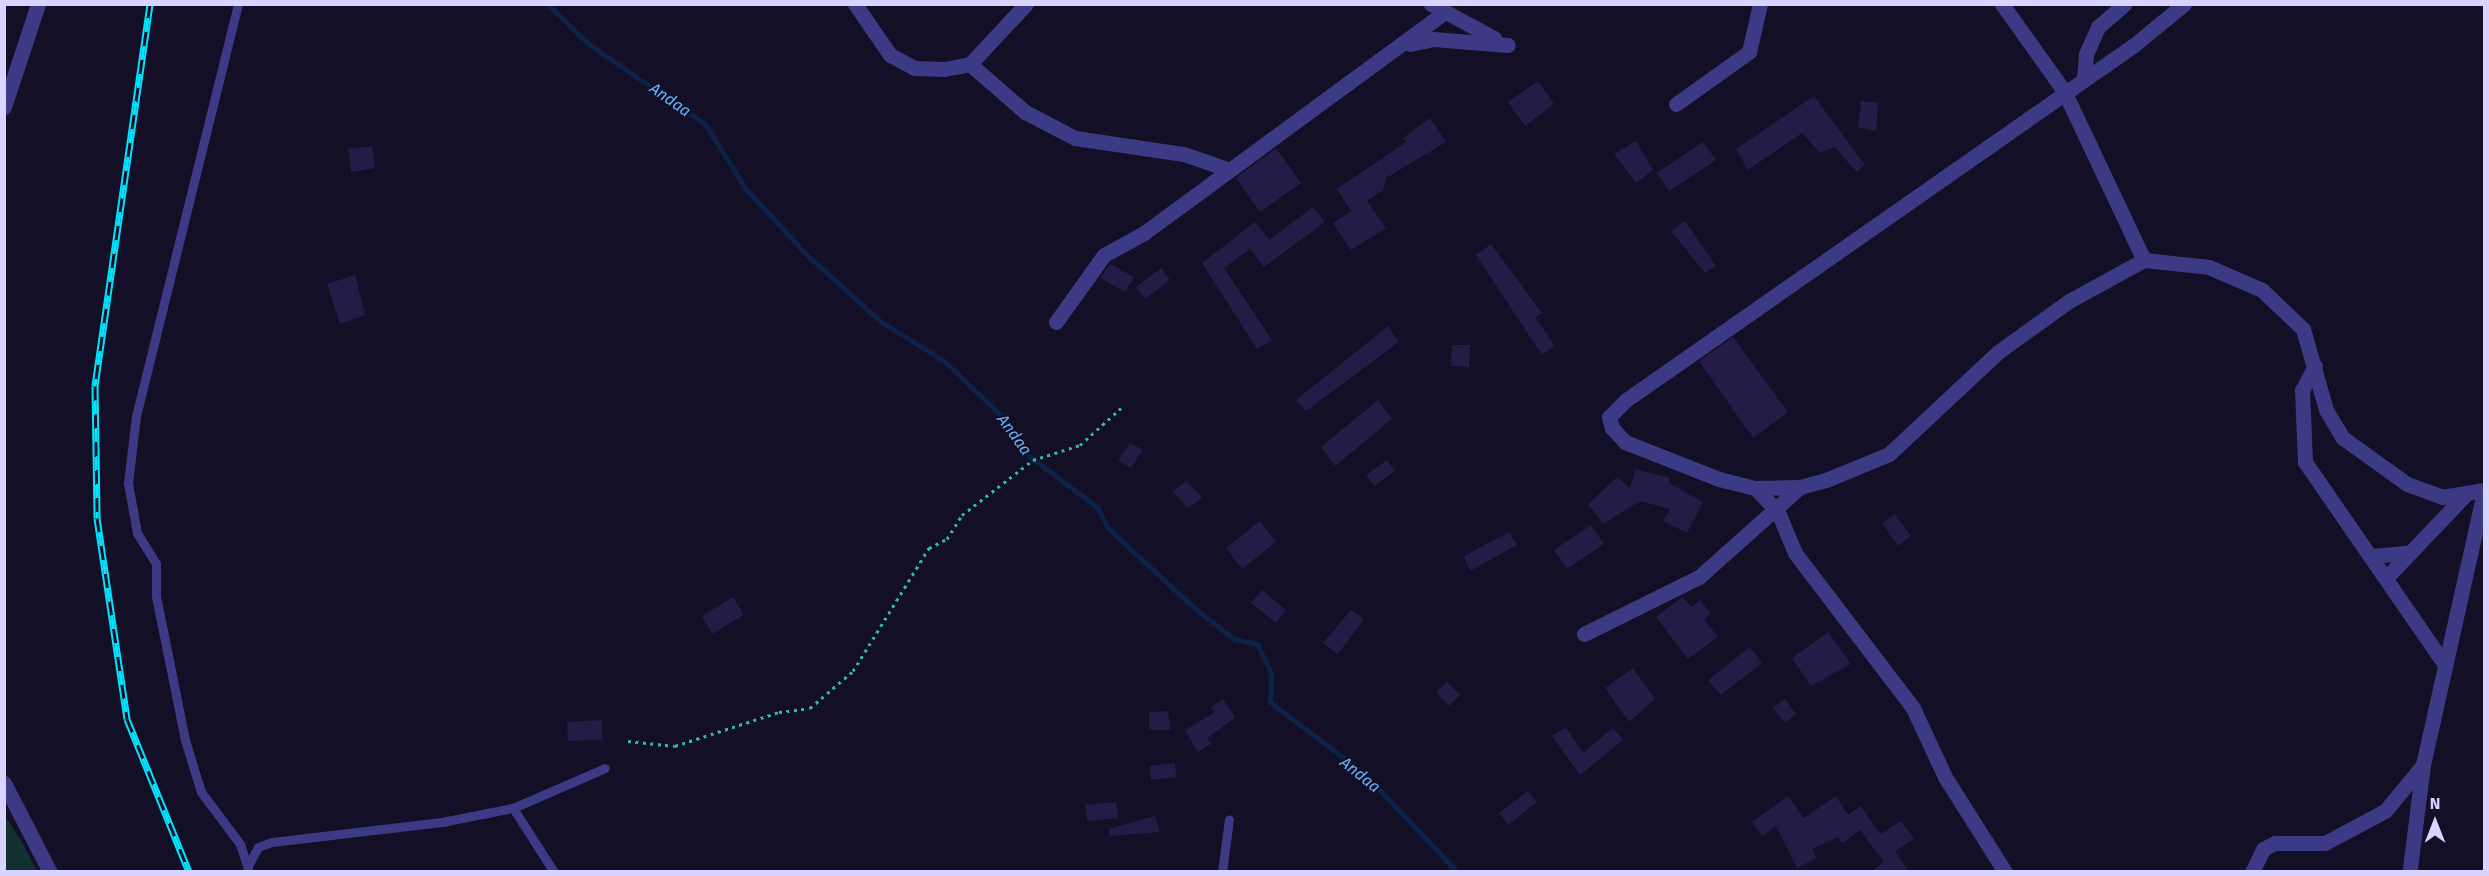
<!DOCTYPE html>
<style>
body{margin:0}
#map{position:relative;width:2489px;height:876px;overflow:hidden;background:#130f26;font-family:"Fira Sans",sans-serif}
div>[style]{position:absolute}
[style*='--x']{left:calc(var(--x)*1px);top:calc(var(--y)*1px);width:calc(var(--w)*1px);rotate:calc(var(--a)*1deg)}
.green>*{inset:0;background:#12302f}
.stream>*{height:5px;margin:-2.5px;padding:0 2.5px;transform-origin:2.5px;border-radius:2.5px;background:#0c2248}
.building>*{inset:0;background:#241b47}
.path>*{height:3px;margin-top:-1.5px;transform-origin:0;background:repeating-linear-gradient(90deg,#2fb8b0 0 3px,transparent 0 7.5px)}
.service>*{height:9px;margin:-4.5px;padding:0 4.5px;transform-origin:4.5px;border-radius:4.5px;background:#3d3a85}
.minor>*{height:15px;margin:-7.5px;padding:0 7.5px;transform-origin:7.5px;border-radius:7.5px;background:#3d3a85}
.rail>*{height:7px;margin-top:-3.5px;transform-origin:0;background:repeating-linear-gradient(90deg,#130f26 0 14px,#00e5ff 0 28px);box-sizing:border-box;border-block:2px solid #00e5ff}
span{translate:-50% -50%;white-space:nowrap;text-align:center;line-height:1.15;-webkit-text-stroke:5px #130f26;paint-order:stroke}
.water-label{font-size:16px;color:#62b6ff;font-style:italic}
.frame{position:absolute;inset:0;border:6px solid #d9d4ff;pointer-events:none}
.north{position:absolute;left:2405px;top:792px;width:60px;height:60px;-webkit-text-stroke:4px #130f26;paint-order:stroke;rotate:0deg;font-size:16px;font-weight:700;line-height:24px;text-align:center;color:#d9d4ff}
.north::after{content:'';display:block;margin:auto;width:21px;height:27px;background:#d9d4ff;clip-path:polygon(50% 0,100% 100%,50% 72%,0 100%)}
</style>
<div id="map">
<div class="green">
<div style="clip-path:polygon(5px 816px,22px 842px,37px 871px,5px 871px)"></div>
</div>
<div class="stream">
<div style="--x:547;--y:4;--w:59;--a:43.6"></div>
<div style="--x:590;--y:45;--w:140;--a:34.5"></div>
<div style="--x:705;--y:124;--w:77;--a:57.8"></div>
<div style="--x:746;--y:189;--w:90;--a:47.3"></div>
<div style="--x:807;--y:255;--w:98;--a:42.1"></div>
<div style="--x:880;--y:321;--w:75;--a:32"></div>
<div style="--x:944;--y:361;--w:86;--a:43.6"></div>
<div style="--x:1006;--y:420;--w:38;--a:60"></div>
<div style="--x:1025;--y:453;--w:90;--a:36.9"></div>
<div style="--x:1097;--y:507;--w:22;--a:63"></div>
<div style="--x:1107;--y:527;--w:117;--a:42.9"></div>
<div style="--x:1193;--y:607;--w:52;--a:38"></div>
<div style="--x:1234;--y:639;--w:24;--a:12"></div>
<div style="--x:1257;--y:644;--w:32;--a:64"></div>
<div style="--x:1271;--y:673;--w:29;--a:92"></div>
<div style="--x:1270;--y:702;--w:121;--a:37.2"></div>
<div style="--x:1366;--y:775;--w:133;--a:46.8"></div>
</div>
<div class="building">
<div style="clip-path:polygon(1538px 81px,1554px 104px,1525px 126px,1508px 102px)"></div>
<div style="clip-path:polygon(1814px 96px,1865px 165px,1856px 172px,1835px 147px,1820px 153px,1802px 133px,1748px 170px,1736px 149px)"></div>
<div style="clip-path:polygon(1861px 101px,1878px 103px,1876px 131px,1858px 127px)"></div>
<div style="clip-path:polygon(1430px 118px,1446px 142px,1386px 178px,1383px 190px,1367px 201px,1386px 228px,1351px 250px,1333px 223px,1351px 211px,1337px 189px,1406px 142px,1403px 138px)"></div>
<div style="clip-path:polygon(1636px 141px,1653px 170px,1636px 183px,1614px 154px)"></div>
<div style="clip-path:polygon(1703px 142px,1716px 160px,1669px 191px,1657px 173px)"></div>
<div style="clip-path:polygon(372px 146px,375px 168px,351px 172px,348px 149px)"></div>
<div style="clip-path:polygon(1276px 148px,1301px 183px,1260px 212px,1236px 178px)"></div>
<div style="clip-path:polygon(1313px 207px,1325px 222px,1264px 267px,1250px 249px,1224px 268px,1272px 340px,1257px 349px,1202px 263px,1255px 222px,1269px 240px)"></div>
<div style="clip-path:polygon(1685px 221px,1716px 266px,1705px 273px,1671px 231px)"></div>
<div style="clip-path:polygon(1491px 244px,1542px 313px,1535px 317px,1555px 346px,1542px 355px,1476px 255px)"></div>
<div style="clip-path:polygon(1110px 264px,1134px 277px,1125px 292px,1100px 278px)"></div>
<div style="clip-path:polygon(1161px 268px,1170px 280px,1145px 299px,1136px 287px)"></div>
<div style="clip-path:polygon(355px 275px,365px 315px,340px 324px,327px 284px)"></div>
<div style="clip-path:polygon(1388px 326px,1399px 342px,1306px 411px,1296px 400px)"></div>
<div style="clip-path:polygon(1733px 337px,1788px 412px,1753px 438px,1699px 361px)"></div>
<div style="clip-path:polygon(1452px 345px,1470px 345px,1469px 367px,1451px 366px)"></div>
<div style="clip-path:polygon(1378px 400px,1392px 419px,1335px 466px,1321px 447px)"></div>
<div style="clip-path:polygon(1130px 443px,1143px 450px,1131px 468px,1118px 460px)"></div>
<div style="clip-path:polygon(1387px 460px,1395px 471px,1374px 486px,1366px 475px)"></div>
<div style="clip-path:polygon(1636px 469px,1670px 478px,1669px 483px,1703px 502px,1687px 533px,1663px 521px,1670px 509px,1640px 501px,1603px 524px,1588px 504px,1617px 477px,1630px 488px)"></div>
<div style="clip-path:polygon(1186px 481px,1203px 498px,1187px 508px,1173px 491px)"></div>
<div style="clip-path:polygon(1895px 514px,1911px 536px,1898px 546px,1882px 523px)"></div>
<div style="clip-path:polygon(1260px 521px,1276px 542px,1242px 569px,1226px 548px)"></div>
<div style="clip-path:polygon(1591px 525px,1604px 544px,1567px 569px,1554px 550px)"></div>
<div style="clip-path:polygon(1509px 532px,1517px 545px,1470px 571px,1464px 556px)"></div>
<div style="clip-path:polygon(1262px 590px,1286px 610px,1276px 623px,1251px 603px)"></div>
<div style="clip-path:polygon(733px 597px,744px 615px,712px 634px,702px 616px)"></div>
<div style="clip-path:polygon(1683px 597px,1691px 607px,1700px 600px,1711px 614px,1704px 619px,1718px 637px,1688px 659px,1656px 617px)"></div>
<div style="clip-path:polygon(1351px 610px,1364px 619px,1338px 654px,1323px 643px)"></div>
<div style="clip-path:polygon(1828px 632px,1851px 664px,1811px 686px,1792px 658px)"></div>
<div style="clip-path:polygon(1750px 647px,1762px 663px,1721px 695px,1708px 680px)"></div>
<div style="clip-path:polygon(1633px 668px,1655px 699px,1629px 722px,1605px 688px)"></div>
<div style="clip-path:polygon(1447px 682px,1460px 695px,1449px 706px,1436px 692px)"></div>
<div style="clip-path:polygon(1223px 699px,1235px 718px,1207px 738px,1211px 744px,1198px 752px,1185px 730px,1215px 712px,1211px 707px)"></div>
<div style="clip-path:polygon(1785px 699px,1796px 714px,1785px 723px,1773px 708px)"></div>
<div style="clip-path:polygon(1168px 711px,1171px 730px,1149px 730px,1149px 712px)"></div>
<div style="clip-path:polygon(602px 720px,602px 740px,568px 741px,567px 722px)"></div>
<div style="clip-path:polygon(1566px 727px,1583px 753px,1613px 728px,1623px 740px,1580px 775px,1552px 736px)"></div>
<div style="clip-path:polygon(1175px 763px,1176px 777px,1151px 780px,1149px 766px)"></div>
<div style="clip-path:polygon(1528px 791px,1537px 802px,1508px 825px,1499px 813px)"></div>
<div style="clip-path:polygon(1788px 796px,1804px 818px,1836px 796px,1848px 815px,1861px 806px,1880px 834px,1901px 821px,1914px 839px,1895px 851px,1909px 872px,1871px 872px,1884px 862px,1860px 830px,1842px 843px,1838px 837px,1812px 849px,1817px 858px,1797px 868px,1776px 826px,1762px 836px,1752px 822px)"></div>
<div style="clip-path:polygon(1116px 802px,1118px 818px,1087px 821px,1085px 805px)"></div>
<div style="clip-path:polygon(1155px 816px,1160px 832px,1110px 836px,1109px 829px)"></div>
</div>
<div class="path">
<div style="--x:628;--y:741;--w:47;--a:6.1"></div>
<div style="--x:675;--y:746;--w:109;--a:-18.1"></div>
<div style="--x:779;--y:712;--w:31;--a:-7"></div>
<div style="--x:810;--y:708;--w:57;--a:-40.7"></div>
<div style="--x:853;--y:671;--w:145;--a:-58.3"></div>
<div style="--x:929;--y:548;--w:20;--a:-27"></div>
<div style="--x:947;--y:539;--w:28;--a:-58"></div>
<div style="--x:962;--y:515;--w:90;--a:-37.8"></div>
<div style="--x:1033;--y:460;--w:49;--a:-17.7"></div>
<div style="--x:1080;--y:445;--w:57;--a:-42.1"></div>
</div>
<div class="service">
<div style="--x:238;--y:4;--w:424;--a:103.9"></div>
<div style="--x:136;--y:416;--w:67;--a:96.8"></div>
<div style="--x:128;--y:483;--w:51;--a:79.8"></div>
<div style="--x:137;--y:533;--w:36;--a:58"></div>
<div style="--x:156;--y:564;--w:32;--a:90"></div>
<div style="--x:156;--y:596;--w:147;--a:78.6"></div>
<div style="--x:185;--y:740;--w:54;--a:72.9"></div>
<div style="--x:201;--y:792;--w:65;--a:53.1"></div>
<div style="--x:240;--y:844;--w:29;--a:72"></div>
<div style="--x:513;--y:808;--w:76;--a:57.4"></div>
<div style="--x:249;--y:864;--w:19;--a:-62"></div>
<div style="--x:258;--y:847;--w:15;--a:-20"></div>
<div style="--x:272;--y:842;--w:171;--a:-6.7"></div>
<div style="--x:442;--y:822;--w:72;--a:-11.2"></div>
<div style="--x:513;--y:808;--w:100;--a:-23.5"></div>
<div style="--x:1222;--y:872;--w:53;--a:-82.5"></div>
</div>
<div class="minor">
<div style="--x:855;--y:4;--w:62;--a:55.5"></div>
<div style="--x:890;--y:55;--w:27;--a:28"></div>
<div style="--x:914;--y:68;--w:30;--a:2"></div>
<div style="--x:944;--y:69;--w:26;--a:-11"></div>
<div style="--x:970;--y:64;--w:82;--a:-47"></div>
<div style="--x:1431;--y:4;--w:72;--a:28.4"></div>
<div style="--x:2002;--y:4;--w:107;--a:54.5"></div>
<div style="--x:2064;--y:91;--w:187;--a:64.7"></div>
<div style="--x:2184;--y:4;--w:65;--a:140.6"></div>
<div style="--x:2134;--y:45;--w:620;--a:145.05"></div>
<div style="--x:1626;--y:400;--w:24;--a:135"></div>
<div style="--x:1609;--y:417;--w:11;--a:75"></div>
<div style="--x:1612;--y:428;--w:19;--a:47"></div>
<div style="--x:1625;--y:442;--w:101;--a:21.5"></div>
<div style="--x:1719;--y:479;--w:37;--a:14"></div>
<div style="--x:1755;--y:488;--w:45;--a:-1.3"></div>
<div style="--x:1800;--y:487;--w:27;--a:-15"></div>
<div style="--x:1826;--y:480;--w:68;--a:-22.4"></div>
<div style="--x:1889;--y:454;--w:149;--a:-43.1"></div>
<div style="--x:1998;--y:352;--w:87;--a:-35.7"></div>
<div style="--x:2069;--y:301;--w:85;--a:-28.7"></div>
<div style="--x:2144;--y:260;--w:65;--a:6.1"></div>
<div style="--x:2209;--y:267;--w:58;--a:23.5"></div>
<div style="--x:2262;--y:290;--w:57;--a:43.6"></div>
<div style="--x:2303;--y:329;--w:84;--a:74.1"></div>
<div style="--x:2326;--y:410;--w:33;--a:59"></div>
<div style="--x:2343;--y:438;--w:79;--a:35.7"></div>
<div style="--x:2407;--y:484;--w:37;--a:20"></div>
<div style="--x:2442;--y:497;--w:43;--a:-9.5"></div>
<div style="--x:1410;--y:44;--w:24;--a:-12"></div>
<div style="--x:1433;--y:39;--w:75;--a:4.6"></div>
<div style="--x:970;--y:64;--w:73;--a:41.1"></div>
<div style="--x:1025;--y:112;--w:56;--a:27.5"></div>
<div style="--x:1075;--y:138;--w:110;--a:8.4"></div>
<div style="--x:1184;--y:154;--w:46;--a:19.2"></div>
<div style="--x:2084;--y:78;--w:24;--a:-85"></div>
<div style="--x:2086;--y:54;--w:30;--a:-66"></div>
<div style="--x:2098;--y:27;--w:35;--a:-41"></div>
<div style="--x:1676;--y:104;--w:90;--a:-35.5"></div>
<div style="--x:1749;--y:52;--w:49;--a:-77.1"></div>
<div style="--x:4;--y:107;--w:108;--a:-71.7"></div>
<div style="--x:1056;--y:322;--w:82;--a:-54.4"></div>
<div style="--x:1104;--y:255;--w:46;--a:-28.8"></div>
<div style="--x:1144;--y:233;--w:371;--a:-36.3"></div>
<div style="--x:2315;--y:366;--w:27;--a:118"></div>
<div style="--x:2302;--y:390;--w:72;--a:87.6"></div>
<div style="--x:2305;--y:462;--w:247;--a:55.4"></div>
<div style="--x:1755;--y:488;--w:33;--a:46"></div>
<div style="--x:1778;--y:512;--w:44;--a:67.5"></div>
<div style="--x:1795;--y:553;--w:195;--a:52.7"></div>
<div style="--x:1913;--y:708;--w:76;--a:65.1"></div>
<div style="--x:1945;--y:777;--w:112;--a:57.7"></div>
<div style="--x:2371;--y:556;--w:37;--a:-5"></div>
<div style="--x:2386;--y:578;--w:117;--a:-46.4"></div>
<div style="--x:1584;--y:634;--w:128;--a:-26.4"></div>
<div style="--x:1699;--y:577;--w:135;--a:-41.7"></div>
<div style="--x:4;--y:783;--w:100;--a:62.7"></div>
<div style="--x:2410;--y:868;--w:104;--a:-82.8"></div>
<div style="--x:2423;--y:765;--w:281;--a:-77.4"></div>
<div style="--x:2252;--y:872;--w:25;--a:-64"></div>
<div style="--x:2263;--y:849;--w:13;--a:-27"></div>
<div style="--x:2275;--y:843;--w:50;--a:0"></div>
<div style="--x:2325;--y:843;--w:68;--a:-28.1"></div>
<div style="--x:2385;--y:811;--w:60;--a:-50.4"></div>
</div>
<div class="rail">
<div style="--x:150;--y:4;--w:386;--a:98.2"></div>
<div style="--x:95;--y:386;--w:132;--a:89.1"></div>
<div style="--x:97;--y:518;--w:203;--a:81.5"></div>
<div style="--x:127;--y:719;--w:165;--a:67.9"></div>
</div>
<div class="water-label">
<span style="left:670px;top:100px;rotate:35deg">Andaa</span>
<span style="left:1014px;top:435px;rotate:54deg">Andaa</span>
<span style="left:1360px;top:775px;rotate:39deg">Andaa</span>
</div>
<div class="frame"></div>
<div class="north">N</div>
</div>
